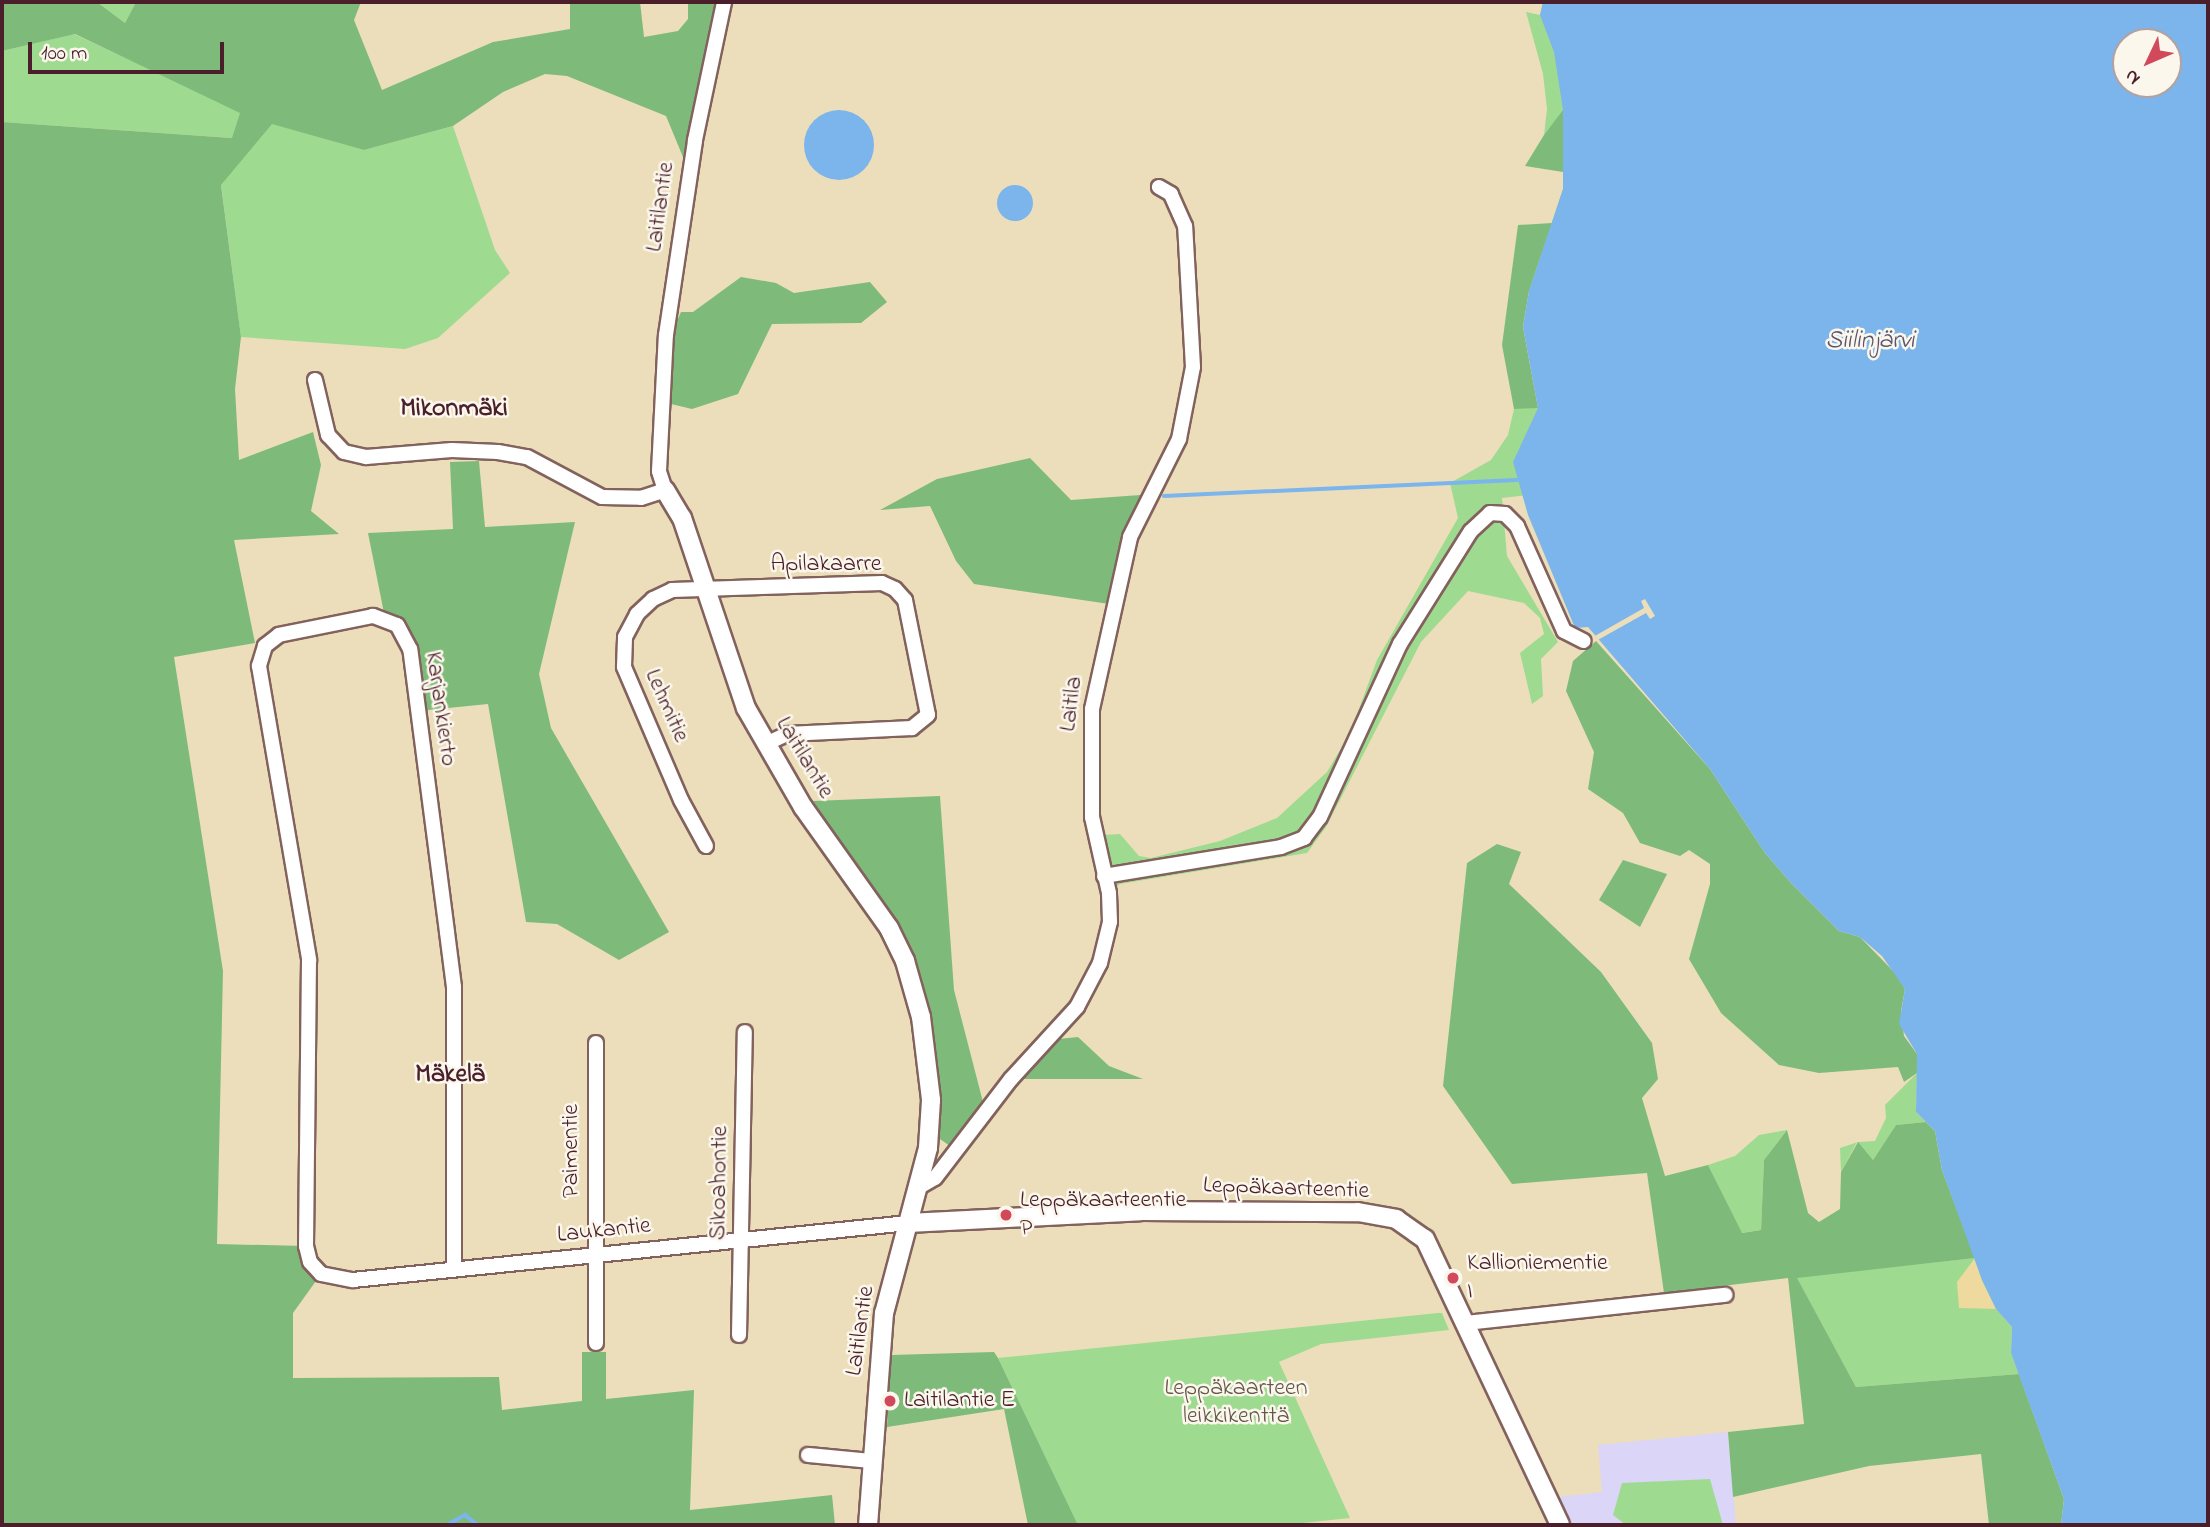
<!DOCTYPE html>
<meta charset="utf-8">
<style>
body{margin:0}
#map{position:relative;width:2210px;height:1527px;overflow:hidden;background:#ecdeba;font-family:"Indie Flower",sans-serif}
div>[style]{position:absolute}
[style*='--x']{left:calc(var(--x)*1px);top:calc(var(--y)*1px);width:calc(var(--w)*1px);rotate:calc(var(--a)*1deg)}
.built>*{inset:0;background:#dbd6f7}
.green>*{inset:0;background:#9edb90}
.forest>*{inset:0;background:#7ebb7a}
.sand>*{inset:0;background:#eeda9e}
.water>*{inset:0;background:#7bb5ec}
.round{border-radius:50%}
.pier>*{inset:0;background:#ecdeba}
.stream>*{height:3.5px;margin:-1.75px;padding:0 1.75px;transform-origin:1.75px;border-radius:1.75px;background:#7bb5ec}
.roads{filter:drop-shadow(2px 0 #83625d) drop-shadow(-2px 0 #83625d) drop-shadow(0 2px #83625d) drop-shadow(0 -2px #83625d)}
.minor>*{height:14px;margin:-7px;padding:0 7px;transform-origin:7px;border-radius:7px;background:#fff}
.tertiary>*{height:18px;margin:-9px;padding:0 9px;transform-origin:9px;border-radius:9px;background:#fff}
.dots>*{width:19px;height:19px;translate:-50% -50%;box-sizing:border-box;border:4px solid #fbf7ec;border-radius:50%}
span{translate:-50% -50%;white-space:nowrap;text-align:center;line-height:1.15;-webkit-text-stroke:5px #fbf7ec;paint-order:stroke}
.street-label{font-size:24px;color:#4a1f2b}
.poi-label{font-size:24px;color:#4a1f2b}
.left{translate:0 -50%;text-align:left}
.park-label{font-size:24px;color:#635749}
.water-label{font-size:26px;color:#5b546f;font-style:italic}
.neighbourhood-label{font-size:26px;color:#4a1f2b;font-weight:700}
.frame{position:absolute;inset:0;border:4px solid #4a1f2b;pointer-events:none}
.north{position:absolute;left:2112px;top:28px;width:70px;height:70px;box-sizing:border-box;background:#fbf7ec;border:2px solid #b4a19f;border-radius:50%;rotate:226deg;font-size:19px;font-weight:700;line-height:28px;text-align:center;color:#4a1f2b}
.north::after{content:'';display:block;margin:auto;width:24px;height:32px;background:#d1495b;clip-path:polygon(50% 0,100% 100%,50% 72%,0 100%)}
.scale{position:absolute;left:28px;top:42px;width:196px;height:32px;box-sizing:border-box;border:4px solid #4a1f2b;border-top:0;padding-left:9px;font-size:21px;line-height:24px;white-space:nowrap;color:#4a1f2b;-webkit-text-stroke:5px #fbf7ec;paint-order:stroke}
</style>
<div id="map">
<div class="built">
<div style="clip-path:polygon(1728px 1432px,1736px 1525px,1571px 1525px,1557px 1497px,1602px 1492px,1598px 1445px)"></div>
</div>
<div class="green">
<div style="clip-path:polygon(97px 2px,136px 2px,125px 23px)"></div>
<div style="clip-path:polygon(1543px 2px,1614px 2px,1572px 490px,1502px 498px,1507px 556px,1558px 642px,1541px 659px,1543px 696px,1532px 704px,1520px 653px,1544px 634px,1540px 618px,1524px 603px,1468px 591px,1421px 642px,1326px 827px,1307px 853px,1120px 884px,1109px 893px,1103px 835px,1120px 834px,1139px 856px,1151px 858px,1220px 841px,1277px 818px,1327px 772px,1350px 733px,1377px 660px,1458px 518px,1450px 483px,1491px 460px,1508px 435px,1514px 409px,1538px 407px,1529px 291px,1563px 189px,1563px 112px,1544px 135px,1547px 109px,1543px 74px,1526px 12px,1540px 15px)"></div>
<div style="clip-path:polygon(74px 34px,241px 112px,233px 138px,2px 122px,2px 51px)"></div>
<div style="clip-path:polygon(272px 123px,364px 150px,453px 126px,495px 250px,510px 273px,438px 338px,405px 349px,241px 337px,221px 184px)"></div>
<div style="clip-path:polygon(1917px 1073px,1916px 1112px,1926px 1122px,1896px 1125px,1873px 1160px,1857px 1142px,1841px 1172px,1840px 1148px,1858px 1142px,1875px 1141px,1886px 1118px,1885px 1105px)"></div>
<div style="clip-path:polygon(1787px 1130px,1764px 1160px,1761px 1230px,1741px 1233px,1708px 1165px,1735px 1156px,1759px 1135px)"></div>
<div style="clip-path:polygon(1975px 1258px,1996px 1309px,2012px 1327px,2011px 1353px,2019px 1374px,1856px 1387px,1796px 1277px)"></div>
<div style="clip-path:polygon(1438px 1313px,1442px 1313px,1449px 1330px,1321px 1344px,1279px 1362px,1350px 1518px,1284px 1525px,1078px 1525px,998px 1358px)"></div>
<div style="clip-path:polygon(1710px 1479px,1723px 1525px,1626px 1525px,1613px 1515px,1622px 1483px)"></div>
</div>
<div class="forest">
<div style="clip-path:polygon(2px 2px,97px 2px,125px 23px,136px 2px,361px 2px,354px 20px,382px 90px,493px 42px,570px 29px,570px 2px,640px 2px,644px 37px,678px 31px,688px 19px,688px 2px,724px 2px,690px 174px,666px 116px,567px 76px,545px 74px,503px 92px,453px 126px,364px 150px,272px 124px,221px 185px,241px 337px,235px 389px,239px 460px,313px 432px,321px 465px,311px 511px,339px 534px,234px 540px,255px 643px,174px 657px,223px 971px,217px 1244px,306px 1246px,321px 1274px,293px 1313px,293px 1378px,499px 1377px,502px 1410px,582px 1401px,582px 1352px,606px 1352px,606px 1399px,694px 1390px,690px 1510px,832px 1495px,835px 1525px,2px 1525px,2px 122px,232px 138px,240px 113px,75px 34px,2px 51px)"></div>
<div style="clip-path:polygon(1563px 110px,1563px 172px,1525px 166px,1544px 135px)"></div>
<div style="clip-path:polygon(1552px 223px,1529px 291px,1523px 327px,1538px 408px,1514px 409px,1502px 345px,1518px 225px)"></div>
<div style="clip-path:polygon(741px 277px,776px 283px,794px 293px,870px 282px,887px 302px,861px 323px,772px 324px,738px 394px,692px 409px,671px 404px,673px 330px,681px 312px,693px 312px)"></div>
<div style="clip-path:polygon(1030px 458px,1071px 500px,1154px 494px,1130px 537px,1116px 605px,974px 584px,956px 561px,930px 506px,880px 510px,937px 479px)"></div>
<div style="clip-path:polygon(479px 461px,485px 527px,575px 522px,539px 674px,551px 728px,669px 932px,619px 960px,557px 924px,526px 922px,488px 704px,418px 711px,410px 649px,385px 618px,368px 533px,453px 529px,450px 462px)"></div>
<div style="clip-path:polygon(1596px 641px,1710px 769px,1765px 853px,1792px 884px,1839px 931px,1860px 937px,1895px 973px,1905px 989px,1901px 1011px,1904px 1036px,1917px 1054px,1917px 1073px,1904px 1082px,1898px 1067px,1819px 1073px,1779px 1065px,1721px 1013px,1689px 959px,1710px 884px,1710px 864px,1689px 850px,1680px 856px,1640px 843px,1623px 813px,1588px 789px,1594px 752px,1566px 691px,1573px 661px)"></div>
<div style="clip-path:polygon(940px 796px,954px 990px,983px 1102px,950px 1146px,937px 1137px,941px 1098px,927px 1014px,894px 924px,813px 801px)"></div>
<div style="clip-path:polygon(1497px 844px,1521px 852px,1509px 884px,1601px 972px,1652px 1043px,1658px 1079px,1642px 1098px,1665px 1176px,1708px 1165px,1742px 1233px,1761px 1230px,1764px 1160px,1787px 1130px,1808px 1213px,1819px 1222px,1840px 1209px,1841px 1172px,1858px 1142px,1873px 1160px,1896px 1125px,1926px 1122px,1935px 1131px,1942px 1170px,1975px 1258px,1797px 1278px,1856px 1387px,2019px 1374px,2064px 1499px,2061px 1525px,1989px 1525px,1981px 1454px,1869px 1466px,1733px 1497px,1728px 1432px,1804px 1424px,1788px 1278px,1664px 1293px,1647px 1173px,1512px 1184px,1443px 1086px,1467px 863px)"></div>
<div style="clip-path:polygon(1623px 860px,1667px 874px,1640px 927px,1599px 900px)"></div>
<div style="clip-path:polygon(1078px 1037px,1109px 1066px,1143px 1079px,1011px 1079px,1049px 1040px)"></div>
<div style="clip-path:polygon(994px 1352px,998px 1358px,1078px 1525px,1028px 1525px,1004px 1409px,887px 1427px,891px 1355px)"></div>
</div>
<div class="sand">
<div style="clip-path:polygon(1975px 1258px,1982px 1280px,1996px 1309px,1959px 1308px,1957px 1282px)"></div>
</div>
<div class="water">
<div style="clip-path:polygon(evenodd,1543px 2px,2208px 2px,2208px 1525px,2061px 1525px,2064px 1499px,2011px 1353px,2012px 1327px,1996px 1309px,1982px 1280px,1942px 1170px,1935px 1131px,1916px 1112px,1917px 1054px,1899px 1024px,1905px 989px,1882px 956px,1860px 937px,1839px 931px,1792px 884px,1765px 853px,1710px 769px,1588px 627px,1575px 628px,1528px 515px,1513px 462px,1538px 408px,1523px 327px,1529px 291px,1563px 189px,1563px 110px,1554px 52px,1540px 15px,1543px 2px,2126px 42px,2168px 42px,2168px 84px,2126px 84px,2126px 42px)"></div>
<div class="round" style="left:804px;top:110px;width:70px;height:70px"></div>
<div class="round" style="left:997px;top:185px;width:36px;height:36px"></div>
</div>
<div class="pier">
<div style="clip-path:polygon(1645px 599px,1655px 616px,1650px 619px,1646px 613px,1596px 641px,1593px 637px,1644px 608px,1641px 601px)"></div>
</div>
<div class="stream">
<div style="--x:1164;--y:496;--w:353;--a:-2.6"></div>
<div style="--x:447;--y:1525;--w:21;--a:-29"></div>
<div style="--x:465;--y:1515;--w:16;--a:38"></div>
</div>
<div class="roads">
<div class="minor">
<div style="--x:315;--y:380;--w:57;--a:76.7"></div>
<div style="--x:328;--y:435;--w:23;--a:47"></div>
<div style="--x:344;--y:452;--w:23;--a:13"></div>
<div style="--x:366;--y:457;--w:86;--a:-4.7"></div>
<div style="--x:452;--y:450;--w:46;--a:2.5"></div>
<div style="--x:498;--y:452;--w:29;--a:10"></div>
<div style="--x:527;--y:457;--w:85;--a:28.1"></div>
<div style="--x:602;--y:497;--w:39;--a:1"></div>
<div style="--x:641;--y:498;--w:25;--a:-18"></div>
<div style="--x:665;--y:490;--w:20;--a:-108"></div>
<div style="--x:659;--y:471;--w:136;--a:-87.1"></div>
<div style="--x:666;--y:335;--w:197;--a:-81.5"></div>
<div style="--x:695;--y:140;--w:141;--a:-78.1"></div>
<div style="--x:706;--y:846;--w:52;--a:-118.5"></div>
<div style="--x:681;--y:800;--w:145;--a:-113.2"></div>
<div style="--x:624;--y:667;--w:30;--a:-88"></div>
<div style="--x:625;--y:637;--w:26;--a:-62"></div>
<div style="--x:637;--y:614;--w:22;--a:-43"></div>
<div style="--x:653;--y:599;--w:21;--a:-25"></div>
<div style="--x:672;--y:590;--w:210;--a:-1.9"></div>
<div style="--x:882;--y:583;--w:14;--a:25"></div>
<div style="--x:895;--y:589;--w:15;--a:48"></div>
<div style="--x:905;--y:600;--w:117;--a:78.7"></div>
<div style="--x:928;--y:715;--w:21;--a:141"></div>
<div style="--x:912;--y:728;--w:125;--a:177.3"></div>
<div style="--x:787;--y:734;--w:23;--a:155"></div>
<div style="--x:1104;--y:876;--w:179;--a:-9.3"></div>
<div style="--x:1281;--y:847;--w:25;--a:-21"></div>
<div style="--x:1304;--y:838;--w:26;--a:-53"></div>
<div style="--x:1320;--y:817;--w:191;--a:-65.2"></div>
<div style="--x:1400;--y:644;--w:133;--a:-57.9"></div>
<div style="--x:1471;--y:531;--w:26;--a:-43"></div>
<div style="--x:1490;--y:513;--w:15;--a:4"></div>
<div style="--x:1505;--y:514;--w:17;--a:45"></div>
<div style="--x:1517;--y:526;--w:115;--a:65.9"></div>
<div style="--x:1564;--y:631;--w:22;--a:27"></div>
<div style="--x:596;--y:1043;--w:300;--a:90"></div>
<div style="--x:921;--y:1186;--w:16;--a:-30"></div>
<div style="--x:935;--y:1178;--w:125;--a:-52.5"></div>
<div style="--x:1011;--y:1079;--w:98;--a:-47.5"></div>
<div style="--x:1077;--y:1007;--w:50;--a:-62.4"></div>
<div style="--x:1100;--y:963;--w:42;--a:-76.3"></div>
<div style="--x:1110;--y:922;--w:29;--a:-92"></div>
<div style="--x:1109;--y:893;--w:78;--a:-102.6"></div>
<div style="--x:1092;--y:817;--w:108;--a:-90"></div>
<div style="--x:1092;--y:709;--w:176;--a:-77.5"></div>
<div style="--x:1130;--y:537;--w:110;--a:-63.4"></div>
<div style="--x:1179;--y:439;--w:73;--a:-79"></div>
<div style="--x:1193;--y:367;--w:141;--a:-93.2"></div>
<div style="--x:1185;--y:226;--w:35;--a:-114"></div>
<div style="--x:1171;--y:194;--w:14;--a:-150"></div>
<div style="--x:454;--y:1269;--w:282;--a:-90"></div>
<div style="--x:454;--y:987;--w:55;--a:-97.3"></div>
<div style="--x:447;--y:932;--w:285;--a:-97.4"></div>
<div style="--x:410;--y:649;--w:27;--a:-118"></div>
<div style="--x:397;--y:625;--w:26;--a:-159"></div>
<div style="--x:373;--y:616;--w:96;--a:168.6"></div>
<div style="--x:279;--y:635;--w:18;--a:142"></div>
<div style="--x:265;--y:646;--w:21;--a:107"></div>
<div style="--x:259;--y:666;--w:298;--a:80.3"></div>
<div style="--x:309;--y:960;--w:286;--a:90.6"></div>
<div style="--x:306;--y:1246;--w:16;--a:76"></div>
<div style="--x:310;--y:1262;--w:16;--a:47"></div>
<div style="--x:321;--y:1274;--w:33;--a:11"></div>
<div style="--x:353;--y:1280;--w:558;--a:-5.86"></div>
<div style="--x:1466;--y:1323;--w:261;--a:-6.2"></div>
<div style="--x:739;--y:1335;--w:303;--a:-88.9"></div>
<div style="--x:808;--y:1455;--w:64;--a:5.4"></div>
</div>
<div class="tertiary">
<div style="--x:665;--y:490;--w:33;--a:59"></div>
<div style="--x:682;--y:518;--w:200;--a:71.4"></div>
<div style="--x:746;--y:708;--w:114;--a:60.1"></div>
<div style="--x:803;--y:807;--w:148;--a:54.6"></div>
<div style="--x:889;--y:928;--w:37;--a:64"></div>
<div style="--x:905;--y:961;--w:58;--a:74.1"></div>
<div style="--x:921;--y:1017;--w:84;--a:83.1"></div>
<div style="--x:931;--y:1100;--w:48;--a:93.6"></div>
<div style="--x:928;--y:1148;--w:171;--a:104.9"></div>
<div style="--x:884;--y:1313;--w:213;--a:94.3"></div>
<div style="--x:908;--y:1223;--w:233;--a:-2.9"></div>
<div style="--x:1141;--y:1211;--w:217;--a:0.3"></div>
<div style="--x:1358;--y:1212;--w:39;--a:10"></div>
<div style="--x:1396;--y:1219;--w:35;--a:35"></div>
<div style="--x:1425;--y:1239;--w:316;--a:64.7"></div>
</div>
</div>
<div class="dots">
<div style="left:1006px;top:1215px;background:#d1495b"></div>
<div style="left:1453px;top:1278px;background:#d1495b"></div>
<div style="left:890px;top:1401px;background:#d1495b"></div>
</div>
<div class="street-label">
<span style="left:661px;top:207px;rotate:-82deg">Laitilantie</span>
<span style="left:826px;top:565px">Apilakaarre</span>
<span style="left:1072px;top:704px;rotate:-83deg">Laitila</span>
<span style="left:666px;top:706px;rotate:66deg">Lehmitie</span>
<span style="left:440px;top:709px;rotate:82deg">Karjankierto</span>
<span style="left:804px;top:758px;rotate:59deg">Laitilantie</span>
<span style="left:572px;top:1151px;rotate:-90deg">Paimentie</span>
<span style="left:720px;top:1183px;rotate:-89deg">Sikoahontie</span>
<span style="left:1286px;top:1189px;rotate:2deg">Leppäkaarteentie</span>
<span style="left:604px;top:1231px;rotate:-6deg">Laukantie</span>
<span style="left:861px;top:1331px;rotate:-82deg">Laitilantie</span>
</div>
<div class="poi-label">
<span class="left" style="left:1020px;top:1215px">Leppäkaarteentie<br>P</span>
<span class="left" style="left:1467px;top:1278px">Kallioniementie<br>I</span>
<span class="left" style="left:904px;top:1401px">Laitilantie E</span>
</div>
<div class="park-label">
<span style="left:1236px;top:1403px">Leppäkaarteen<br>leikkikenttä</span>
</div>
<div class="water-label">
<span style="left:1870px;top:342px">Siilinjärvi</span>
</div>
<div class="neighbourhood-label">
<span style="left:454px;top:410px">Mikonmäki</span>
<span style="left:450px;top:1076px">Mäkelä</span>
</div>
<div class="frame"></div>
<div class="north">N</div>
<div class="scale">100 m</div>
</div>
